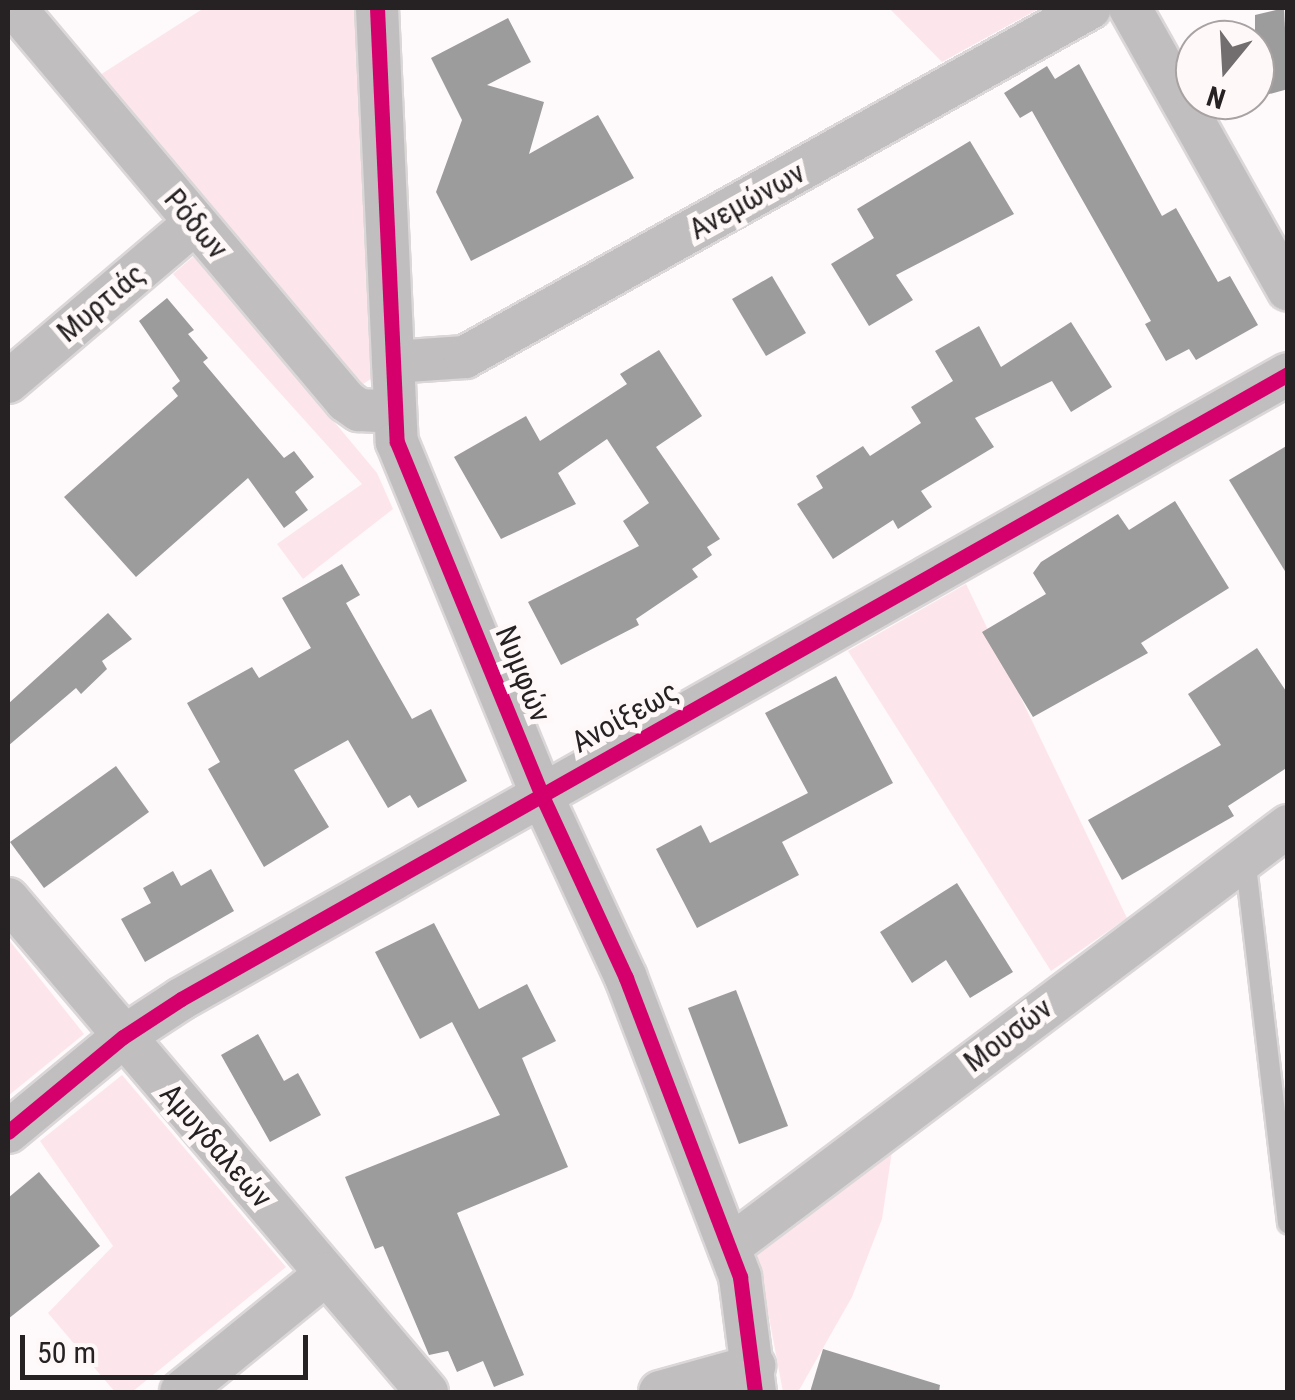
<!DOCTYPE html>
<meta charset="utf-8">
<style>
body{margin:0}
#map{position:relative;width:1295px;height:1400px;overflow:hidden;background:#fef9fa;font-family:"Roboto Condensed",sans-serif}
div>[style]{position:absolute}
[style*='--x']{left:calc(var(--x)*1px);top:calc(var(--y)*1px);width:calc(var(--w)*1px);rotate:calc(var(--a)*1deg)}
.green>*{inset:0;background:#fce6eb}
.building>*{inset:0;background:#9d9c9c}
.roads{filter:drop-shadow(2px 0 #dbd7d8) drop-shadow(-2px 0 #dbd7d8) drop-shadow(0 2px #dbd7d8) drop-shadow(0 -2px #dbd7d8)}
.lane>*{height:20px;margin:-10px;padding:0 10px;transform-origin:10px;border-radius:10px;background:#c0bebe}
.street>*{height:42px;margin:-21px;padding:0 21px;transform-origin:21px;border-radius:21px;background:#c0bebe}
.cycleway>*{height:15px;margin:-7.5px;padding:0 7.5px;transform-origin:7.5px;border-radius:7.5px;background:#d6006c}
span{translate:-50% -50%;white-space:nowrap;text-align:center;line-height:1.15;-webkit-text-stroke:10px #fff8f9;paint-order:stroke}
.street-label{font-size:30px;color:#262223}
.frame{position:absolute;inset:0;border:10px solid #262223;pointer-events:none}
.north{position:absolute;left:1175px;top:20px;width:100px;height:100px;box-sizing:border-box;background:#fff8f9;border:2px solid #a8a2a3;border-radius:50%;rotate:198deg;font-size:28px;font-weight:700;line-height:40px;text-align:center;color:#262223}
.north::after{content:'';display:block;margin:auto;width:35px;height:45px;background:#726d6e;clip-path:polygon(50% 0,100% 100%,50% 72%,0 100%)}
.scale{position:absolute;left:20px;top:1335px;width:288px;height:45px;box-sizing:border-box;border:5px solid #262223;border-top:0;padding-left:12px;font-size:30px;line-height:35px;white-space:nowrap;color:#262223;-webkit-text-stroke:8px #fff8f9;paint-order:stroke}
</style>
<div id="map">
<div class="green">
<div style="clip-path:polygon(204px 8px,359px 8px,377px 375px,360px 386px,100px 75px)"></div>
<div style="clip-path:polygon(889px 8px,1040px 8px,942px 62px)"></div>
<div style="clip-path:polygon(195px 255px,377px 473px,393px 509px,303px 579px,277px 544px,362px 484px,173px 274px)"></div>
<div style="clip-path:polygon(966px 584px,1127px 918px,1051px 971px,848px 651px)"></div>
<div style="clip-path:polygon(9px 940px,84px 1034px,8px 1096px,8px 942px)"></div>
<div style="clip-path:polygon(122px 1075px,286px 1267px,132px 1392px,115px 1392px,48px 1313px,113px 1246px,40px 1141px)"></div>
<div style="clip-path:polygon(893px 1144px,882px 1219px,852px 1297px,798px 1392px,783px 1392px,755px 1243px)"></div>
</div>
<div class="building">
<div style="clip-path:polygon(1284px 8px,1288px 89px,1255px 98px,1255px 15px)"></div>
<div style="clip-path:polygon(508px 18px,531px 62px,487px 85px,544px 102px,529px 154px,598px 115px,634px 178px,471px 261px,436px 192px,462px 120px,431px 58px)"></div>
<div style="clip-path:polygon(1079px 64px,1162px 216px,1176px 208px,1218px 282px,1230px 276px,1258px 325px,1196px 360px,1189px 349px,1166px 361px,1145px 324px,1151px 321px,1032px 111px,1020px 118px,1004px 93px,1047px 66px,1055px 79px)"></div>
<div style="clip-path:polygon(970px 141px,1014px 214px,896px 275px,913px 300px,869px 326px,831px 264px,874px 238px,857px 209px)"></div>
<div style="clip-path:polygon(772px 276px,806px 333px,766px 356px,732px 299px)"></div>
<div style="clip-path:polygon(167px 298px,194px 330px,188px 334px,208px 358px,203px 362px,284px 458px,294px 451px,314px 477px,295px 492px,308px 510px,284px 528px,248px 478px,136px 577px,64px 497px,178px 396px,172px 388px,180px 381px,139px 321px)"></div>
<div style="clip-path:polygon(1071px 322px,1112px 387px,1071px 412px,1052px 381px,975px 418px,994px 447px,921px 491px,932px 507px,898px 529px,893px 520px,833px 559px,797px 504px,823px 488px,816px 476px,863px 446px,870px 456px,921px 423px,911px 407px,953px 381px,935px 351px,979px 326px,1001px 367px)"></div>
<div style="clip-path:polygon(659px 350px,702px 416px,656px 447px,720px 539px,707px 547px,712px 555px,692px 569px,698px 577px,636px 619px,639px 625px,561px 665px,528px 602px,639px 546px,623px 521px,649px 503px,607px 439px,558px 473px,576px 504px,501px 539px,454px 457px,526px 416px,540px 441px,627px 384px,620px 374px)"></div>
<div style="clip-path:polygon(1288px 445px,1288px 576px,1229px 480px)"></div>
<div style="clip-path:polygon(1175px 501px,1229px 588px,1141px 643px,1148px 653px,1033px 717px,982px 632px,1046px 594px,1033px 573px,1041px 562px,1118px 514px,1129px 530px)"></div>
<div style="clip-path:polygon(342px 564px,360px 595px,346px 603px,412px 719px,431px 709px,467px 781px,418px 808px,410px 795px,388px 808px,348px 740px,294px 770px,329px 827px,264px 867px,208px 769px,220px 762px,187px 703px,252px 667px,259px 678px,311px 648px,282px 598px)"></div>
<div style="clip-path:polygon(108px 613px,132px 639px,102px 661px,107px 669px,81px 694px,76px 688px,8px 746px,8px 704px)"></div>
<div style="clip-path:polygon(1257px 648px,1288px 694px,1288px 767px,1228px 806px,1234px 816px,1122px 880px,1088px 820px,1221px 745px,1188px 694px)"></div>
<div style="clip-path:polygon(836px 676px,893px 783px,782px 842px,799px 875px,697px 928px,656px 849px,701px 825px,710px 843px,808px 793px,765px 713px)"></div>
<div style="clip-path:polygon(116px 766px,149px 812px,44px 888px,10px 842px)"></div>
<div style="clip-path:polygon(211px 869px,234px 911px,145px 962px,121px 919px,151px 903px,143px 888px,173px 871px,181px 886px)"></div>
<div style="clip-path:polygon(957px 883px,1013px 972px,970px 998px,946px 960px,912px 983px,880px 932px)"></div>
<div style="clip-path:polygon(434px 923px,479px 1009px,527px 984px,556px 1041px,522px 1058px,568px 1167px,457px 1213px,524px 1375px,494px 1387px,483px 1361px,457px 1372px,448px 1351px,429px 1355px,383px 1246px,375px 1249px,345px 1177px,500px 1115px,452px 1022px,420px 1039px,375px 952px)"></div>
<div style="clip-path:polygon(736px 990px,788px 1126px,739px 1144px,688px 1008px)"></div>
<div style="clip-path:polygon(258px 1034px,284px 1081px,298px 1073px,321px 1115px,270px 1142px,221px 1055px)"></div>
<div style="clip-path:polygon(39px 1172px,100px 1246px,8px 1319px,8px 1198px)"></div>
<div style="clip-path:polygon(823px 1349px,940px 1385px,939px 1392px,810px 1392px)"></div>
</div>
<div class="roads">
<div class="lane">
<div style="--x:1245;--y:857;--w:369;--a:83.3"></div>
</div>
<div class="street">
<div style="--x:15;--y:8;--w:514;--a:49.89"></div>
<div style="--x:346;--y:401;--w:16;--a:35"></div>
<div style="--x:359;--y:410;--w:35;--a:3"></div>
<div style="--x:377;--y:8;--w:434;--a:87.4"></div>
<div style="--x:397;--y:442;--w:383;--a:67.7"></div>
<div style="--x:542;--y:796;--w:200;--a:65.2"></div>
<div style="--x:626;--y:978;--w:320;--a:69.1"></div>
<div style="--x:740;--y:1277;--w:116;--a:82.6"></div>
<div style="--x:1130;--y:8;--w:323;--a:60.7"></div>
<div style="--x:393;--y:362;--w:72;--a:-4"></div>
<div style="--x:465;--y:357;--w:716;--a:-29.18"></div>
<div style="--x:8;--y:382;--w:245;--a:-40.4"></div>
<div style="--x:8;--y:899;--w:647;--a:49.64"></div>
<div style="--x:8;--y:1132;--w:149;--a:-39.6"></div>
<div style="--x:123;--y:1037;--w:69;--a:-33.2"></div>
<div style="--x:181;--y:999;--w:1271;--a:-29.45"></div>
<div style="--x:729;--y:1247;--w:700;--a:-36.98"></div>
<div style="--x:181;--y:1392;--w:187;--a:-39.1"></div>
<div style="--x:660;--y:1392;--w:98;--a:-15.5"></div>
</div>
</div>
<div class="cycleway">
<div style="--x:377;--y:8;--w:434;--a:87.4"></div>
<div style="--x:397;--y:442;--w:383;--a:67.7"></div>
<div style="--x:542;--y:796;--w:200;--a:65.2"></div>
<div style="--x:626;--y:978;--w:320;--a:69.1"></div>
<div style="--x:740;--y:1277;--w:116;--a:82.6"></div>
<div style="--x:8;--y:1132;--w:149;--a:-39.6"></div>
<div style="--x:123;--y:1037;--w:69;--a:-33.2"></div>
<div style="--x:181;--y:999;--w:1271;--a:-29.45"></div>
</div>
<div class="street-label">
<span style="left:747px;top:201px;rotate:-29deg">Ανεμώνων</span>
<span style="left:196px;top:224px;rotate:50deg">Ρόδων</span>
<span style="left:101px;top:303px;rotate:-40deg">Μυρτιάς</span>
<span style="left:523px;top:674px;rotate:68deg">Νυμφών</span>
<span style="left:625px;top:717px;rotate:-29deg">Ανοίξεως</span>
<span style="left:1008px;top:1035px;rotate:-37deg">Μουσών</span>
<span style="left:216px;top:1146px;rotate:49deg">Αμυγδαλεών</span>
</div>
<div class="frame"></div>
<div class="north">N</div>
<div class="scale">50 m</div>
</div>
